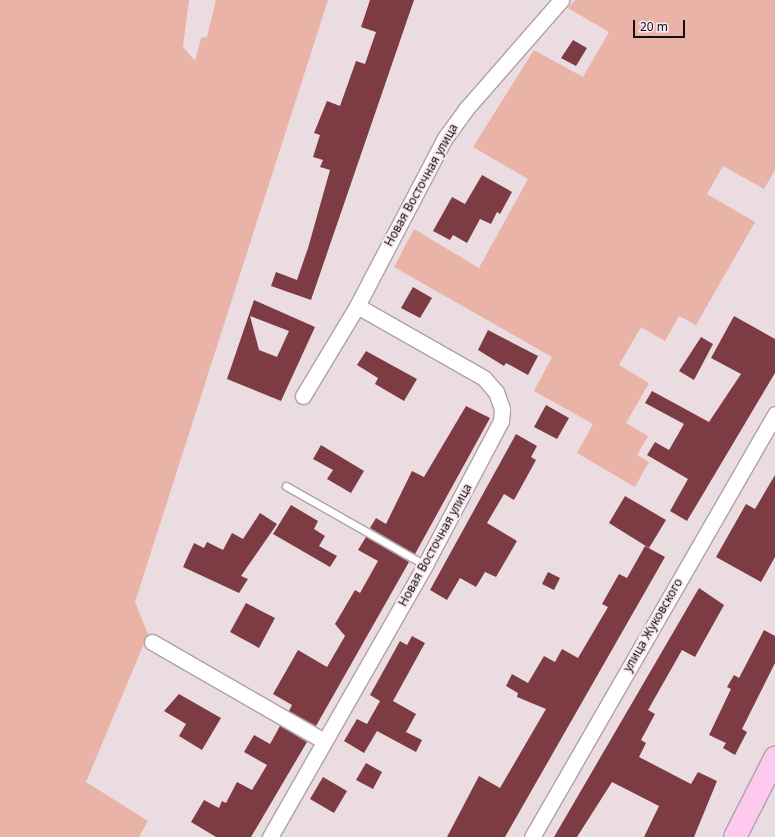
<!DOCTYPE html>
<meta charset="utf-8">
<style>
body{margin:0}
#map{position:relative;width:775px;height:837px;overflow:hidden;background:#eadce0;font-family:"Noto Sans",sans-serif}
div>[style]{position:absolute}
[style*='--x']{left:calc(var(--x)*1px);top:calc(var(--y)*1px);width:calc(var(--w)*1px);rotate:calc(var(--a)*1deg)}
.green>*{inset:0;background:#e9b3a7}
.building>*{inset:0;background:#7d3c43}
.roads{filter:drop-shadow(1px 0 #afa2a6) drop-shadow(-1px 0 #afa2a6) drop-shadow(0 1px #afa2a6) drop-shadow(0 -1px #afa2a6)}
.lane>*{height:7px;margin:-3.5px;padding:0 3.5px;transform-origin:3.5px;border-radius:3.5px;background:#fff}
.street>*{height:15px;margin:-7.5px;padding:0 7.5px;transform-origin:7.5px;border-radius:7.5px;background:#fff}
.primary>*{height:22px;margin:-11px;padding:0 11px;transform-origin:11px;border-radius:11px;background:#fec9ef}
span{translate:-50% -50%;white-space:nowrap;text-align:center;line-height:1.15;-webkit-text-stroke:4px #f7e9ed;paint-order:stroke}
.street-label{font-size:12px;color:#141011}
.scale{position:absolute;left:633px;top:20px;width:52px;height:18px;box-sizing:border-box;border:2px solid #141011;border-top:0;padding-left:5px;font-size:12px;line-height:14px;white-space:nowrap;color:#141011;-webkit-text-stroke:3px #f7e9ed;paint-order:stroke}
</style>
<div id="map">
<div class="green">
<div style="clip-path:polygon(0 0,189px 0,183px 47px,195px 61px,201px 38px,207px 37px,216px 0,328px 0,135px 602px,148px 634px,86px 782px,148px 821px,139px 837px,0 837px)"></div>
<div style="clip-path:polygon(575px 0,775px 0,775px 170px,764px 189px,723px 166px,707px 194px,755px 222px,696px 325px,679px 316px,665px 341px,641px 327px,619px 365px,649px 383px,626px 423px,648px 436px,637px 455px,649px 462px,635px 487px,577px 453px,593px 424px,534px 391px,552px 357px,394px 267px,414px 229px,479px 268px,528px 179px,473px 147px,534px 50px,583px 77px,609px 32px,568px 8px)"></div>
</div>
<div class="building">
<div style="clip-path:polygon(370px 0,414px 0,311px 300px,271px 286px,276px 272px,297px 280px,308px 248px,330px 170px,320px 167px,323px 160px,313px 157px,320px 135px,314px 133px,327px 101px,340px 106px,356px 61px,365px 64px,376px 32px,361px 27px)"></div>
<div style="clip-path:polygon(573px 40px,587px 48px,576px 66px,561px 58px)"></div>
<div style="clip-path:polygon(482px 175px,512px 192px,500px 214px,497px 212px,491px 224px,480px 219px,467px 243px,453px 235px,450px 240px,433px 231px,452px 197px,465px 204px)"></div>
<div style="clip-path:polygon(413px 287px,432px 298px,420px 318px,401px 308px)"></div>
<div style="clip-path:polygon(evenodd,254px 300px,315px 327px,281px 401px,227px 379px,254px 300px,250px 316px,289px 331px,277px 357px,259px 350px,250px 316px)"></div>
<div style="clip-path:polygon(734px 316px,775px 339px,775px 373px,687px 521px,670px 511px,688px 479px,647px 455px,655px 442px,669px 450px,684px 424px,645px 403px,652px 391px,709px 422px,741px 374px,711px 358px)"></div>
<div style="clip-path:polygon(488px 330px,538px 356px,528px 375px,506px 363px,504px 366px,478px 350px)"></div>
<div style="clip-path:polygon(701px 337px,713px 344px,694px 380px,679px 371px)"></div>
<div style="clip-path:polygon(366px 351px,417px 379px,404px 401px,375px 384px,378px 378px,357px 365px)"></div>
<div style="clip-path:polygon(546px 405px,569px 418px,557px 439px,534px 427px)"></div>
<div style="clip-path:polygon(466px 406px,490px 418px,415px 554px,370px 528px,376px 518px,386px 524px,412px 471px,424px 477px)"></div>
<div style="clip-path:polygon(516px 434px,537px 446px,531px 457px,536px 460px,514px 500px,504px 494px,487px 523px,517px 541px,496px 577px,485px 572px,476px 587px,460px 578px,447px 600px,430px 590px)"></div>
<div style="clip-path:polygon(321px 445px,364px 471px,351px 493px,327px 479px,333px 470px,313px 459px)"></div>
<div style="clip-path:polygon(775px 475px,775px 557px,761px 582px,716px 557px,746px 504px,755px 509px)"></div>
<div style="clip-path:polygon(625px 496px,666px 520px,649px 548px,609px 523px)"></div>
<div style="clip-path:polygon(291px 505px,318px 521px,314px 529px,325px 536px,319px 546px,337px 556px,330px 567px,273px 534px)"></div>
<div style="clip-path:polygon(260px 513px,277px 524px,241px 576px,248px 579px,239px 593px,183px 567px,194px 543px,204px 548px,207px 542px,223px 550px,232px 533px,243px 539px)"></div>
<div style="clip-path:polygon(366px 537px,409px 562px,316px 726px,289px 711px,292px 705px,273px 694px,298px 650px,327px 667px,345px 636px,335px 624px,355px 590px,360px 593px,378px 561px,358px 550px)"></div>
<div style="clip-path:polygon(645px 546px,665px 557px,505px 837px,447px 837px,479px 776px,500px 788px,546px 709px,517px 697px,518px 693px,506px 686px,512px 674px,528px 683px,544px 656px,555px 662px,562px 649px,578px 658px,608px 607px,602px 604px,619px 574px,627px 578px)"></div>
<div style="clip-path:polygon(548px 572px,560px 578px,554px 590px,542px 584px)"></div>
<div style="clip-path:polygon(699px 588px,724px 605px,695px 657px,682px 650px,648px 710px,655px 714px,641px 740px,646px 743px,639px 757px,691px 784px,698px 772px,717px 781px,694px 837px,644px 837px,659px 806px,612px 782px,577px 837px,554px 837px)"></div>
<div style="clip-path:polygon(246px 603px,275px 618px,259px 648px,230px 632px)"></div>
<div style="clip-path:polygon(764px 630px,775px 636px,775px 663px,742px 729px,747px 732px,735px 755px,723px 748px,726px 743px,709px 735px,731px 689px,727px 687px,734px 675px,739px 678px)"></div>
<div style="clip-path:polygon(412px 636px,425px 643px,393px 701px,416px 714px,406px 732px,422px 740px,416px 752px,377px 731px,364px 753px,344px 741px,357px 719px,367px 724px,380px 701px,370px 695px,400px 641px,407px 645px)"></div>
<div style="clip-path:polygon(179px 694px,221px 718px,202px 750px,179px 736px,186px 724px,164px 711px)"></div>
<div style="clip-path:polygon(280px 726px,307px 742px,251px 837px,216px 837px,191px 822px,204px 800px,219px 808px,222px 801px,226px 803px,237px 782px,252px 790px,267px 765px,244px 752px,254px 735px,270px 744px)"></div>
<div style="clip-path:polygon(366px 763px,382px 772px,373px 789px,356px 780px)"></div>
<div style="clip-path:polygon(323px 777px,347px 791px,334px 813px,310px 799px)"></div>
</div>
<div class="roads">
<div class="lane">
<div style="--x:286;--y:486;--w:160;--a:29.6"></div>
</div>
<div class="street">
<div style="--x:303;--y:396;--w:105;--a:-59"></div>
<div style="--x:152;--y:642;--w:198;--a:29.9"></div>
<div style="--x:270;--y:837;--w:313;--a:-60.3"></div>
<div style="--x:425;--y:565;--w:163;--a:-62.2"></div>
<div style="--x:501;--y:421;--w:12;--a:-85"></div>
<div style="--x:502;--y:409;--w:18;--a:-109"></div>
<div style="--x:496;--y:392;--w:18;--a:-131"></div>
<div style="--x:484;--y:378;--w:146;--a:-150.4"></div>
<div style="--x:357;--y:306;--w:190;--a:-62.4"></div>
<div style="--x:445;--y:138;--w:36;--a:-54"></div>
<div style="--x:466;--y:109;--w:145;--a:-48.9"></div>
<div style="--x:532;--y:837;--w:488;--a:-60.1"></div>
</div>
<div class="primary">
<div style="--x:735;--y:837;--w:89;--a:-63.1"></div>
</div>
</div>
<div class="street-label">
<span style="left:421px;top:185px;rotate:-61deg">Новая Восточная улица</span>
<span style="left:435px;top:545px;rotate:-61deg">Новая Восточная улица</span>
<span style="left:653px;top:625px;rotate:-60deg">улица Жуковского</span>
</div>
<div class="scale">20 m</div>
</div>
